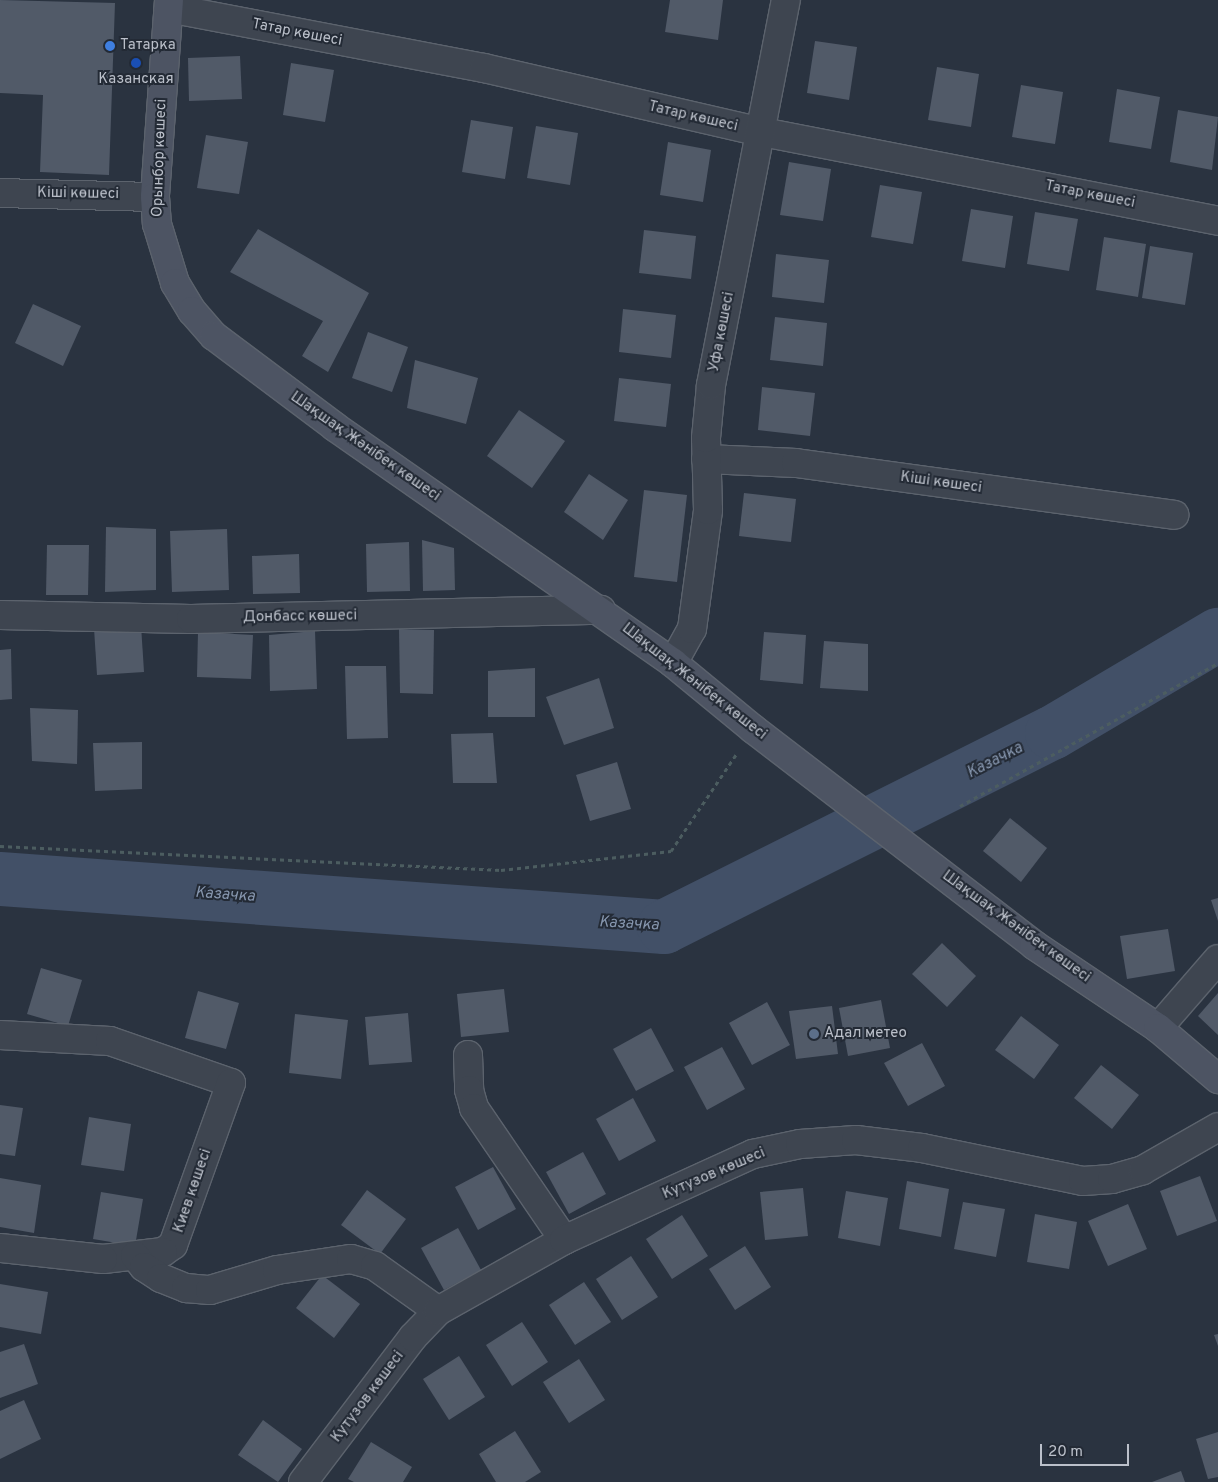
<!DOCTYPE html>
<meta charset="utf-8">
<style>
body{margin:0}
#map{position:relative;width:1218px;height:1482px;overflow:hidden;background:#2a3340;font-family:Overpass,sans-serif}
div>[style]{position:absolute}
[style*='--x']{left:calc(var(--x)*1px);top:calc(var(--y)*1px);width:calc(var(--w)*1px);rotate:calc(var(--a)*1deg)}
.river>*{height:54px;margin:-27px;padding:0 27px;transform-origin:27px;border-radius:27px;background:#425067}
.building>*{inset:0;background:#515a68}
.path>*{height:3px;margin-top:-1.5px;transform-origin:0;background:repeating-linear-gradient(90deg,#4c5d60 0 4px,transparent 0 8px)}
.roads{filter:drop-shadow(1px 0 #5c636d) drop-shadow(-1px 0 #5c636d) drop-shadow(0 1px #5c636d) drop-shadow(0 -1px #5c636d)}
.street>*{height:28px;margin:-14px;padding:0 14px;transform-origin:14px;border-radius:14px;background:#3e4550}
.secondary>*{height:28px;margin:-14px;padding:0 14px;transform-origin:14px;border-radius:14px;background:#4d5463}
.dots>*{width:14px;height:14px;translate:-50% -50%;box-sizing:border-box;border:2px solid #232a35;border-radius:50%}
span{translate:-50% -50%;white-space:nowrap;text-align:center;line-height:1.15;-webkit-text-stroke:4px #232a35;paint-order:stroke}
.street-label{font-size:15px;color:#bbc0ca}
.poi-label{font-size:15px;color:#bbc0ca}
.left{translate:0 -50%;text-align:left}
.water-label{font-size:16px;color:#8696ae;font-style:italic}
.scale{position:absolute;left:1040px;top:1444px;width:89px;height:22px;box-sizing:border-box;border:2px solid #bbc0ca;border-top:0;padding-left:6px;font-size:15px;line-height:18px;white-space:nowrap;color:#bbc0ca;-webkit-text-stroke:4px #232a35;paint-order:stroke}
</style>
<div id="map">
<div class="river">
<div style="--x:0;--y:879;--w:666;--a:4.13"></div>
<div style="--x:664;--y:927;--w:434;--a:-26.6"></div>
<div style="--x:1052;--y:733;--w:193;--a:-30.6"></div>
</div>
<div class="building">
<div style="clip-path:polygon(0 0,115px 3px,109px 175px,40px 172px,43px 95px,0 93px)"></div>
<div style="clip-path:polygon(670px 0,723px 0,718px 40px,665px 32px)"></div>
<div style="clip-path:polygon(815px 41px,857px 47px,849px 100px,807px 93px)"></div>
<div style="clip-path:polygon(240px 56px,242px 99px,189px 101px,188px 58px)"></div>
<div style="clip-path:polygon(291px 63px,334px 70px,325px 122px,283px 115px)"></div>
<div style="clip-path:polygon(937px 67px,979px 74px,971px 127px,928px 120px)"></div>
<div style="clip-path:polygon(1021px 85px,1063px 92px,1055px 144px,1012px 137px)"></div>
<div style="clip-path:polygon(1117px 89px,1160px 97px,1151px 149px,1109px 142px)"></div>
<div style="clip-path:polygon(1178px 110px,1218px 117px,1212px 170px,1170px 162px)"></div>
<div style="clip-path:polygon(471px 120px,513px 127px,505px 179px,462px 172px)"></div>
<div style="clip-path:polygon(536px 126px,578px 133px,570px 185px,527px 178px)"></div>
<div style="clip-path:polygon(206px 135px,248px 142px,239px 194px,197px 188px)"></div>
<div style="clip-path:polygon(668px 142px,711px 150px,703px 202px,660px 195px)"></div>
<div style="clip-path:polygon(789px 162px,831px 169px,823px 221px,780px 215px)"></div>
<div style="clip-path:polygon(880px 185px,922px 192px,913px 244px,871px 237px)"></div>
<div style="clip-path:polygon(971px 209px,1013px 216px,1005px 268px,962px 261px)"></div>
<div style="clip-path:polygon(1035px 212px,1078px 219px,1069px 271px,1027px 264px)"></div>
<div style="clip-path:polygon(258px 229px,369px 293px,328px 372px,302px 356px,323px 321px,230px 272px)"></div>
<div style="clip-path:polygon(644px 230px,696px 236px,691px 279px,639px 273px)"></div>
<div style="clip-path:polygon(1104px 237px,1146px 244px,1138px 297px,1096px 290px)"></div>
<div style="clip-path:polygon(1150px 246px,1193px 253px,1185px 305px,1142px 298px)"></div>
<div style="clip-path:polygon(776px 254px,829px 260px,824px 303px,772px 297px)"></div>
<div style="clip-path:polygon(33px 304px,81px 326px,63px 366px,15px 343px)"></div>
<div style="clip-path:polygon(623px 309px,676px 315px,671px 358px,619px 352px)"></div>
<div style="clip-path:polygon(775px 317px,827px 323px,823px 366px,770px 360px)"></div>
<div style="clip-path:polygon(368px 332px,408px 347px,392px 392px,352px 378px)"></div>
<div style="clip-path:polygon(415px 360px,478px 378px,466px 424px,407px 408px)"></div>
<div style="clip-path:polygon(619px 378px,671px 384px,666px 427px,614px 421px)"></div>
<div style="clip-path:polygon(762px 387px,815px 393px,810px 436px,758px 430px)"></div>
<div style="clip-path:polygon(519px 410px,565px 441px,532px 488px,487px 456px)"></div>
<div style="clip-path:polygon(589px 474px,628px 500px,603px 540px,564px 512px)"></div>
<div style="clip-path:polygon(644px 490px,687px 495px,677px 582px,634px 577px)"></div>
<div style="clip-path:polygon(744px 493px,796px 499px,791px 542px,739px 536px)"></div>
<div style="clip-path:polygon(106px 527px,156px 529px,156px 590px,105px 592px)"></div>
<div style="clip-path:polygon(227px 529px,229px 590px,172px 592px,170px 531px)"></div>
<div style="clip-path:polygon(422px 540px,454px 548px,455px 590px,423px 591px)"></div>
<div style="clip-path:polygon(409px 542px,410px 591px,367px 592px,366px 544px)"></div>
<div style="clip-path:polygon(47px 545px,89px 545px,88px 595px,46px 595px)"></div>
<div style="clip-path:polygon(299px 554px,300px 593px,253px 594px,252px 556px)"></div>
<div style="clip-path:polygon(141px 625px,144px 672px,97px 675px,94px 628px)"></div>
<div style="clip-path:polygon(399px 629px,434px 630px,433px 694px,400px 693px)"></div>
<div style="clip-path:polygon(315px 631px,317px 689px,270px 691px,269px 635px)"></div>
<div style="clip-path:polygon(198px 632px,253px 635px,251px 679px,197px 677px)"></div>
<div style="clip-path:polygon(764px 632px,806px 635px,803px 684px,760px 680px)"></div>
<div style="clip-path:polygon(824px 641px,868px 644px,868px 691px,820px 688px)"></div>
<div style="clip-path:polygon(11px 649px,12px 699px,0 700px,0 650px)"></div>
<div style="clip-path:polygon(345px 666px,386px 666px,388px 738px,347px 739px)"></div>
<div style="clip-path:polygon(535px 668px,535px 717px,488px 717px,488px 671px)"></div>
<div style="clip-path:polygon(599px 678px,614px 728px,564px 745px,546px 697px)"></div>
<div style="clip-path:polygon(30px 708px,78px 710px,77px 764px,32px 761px)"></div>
<div style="clip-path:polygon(493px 733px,497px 783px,453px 783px,451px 734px)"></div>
<div style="clip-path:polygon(142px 742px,142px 789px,95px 791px,93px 743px)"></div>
<div style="clip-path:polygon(617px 762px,631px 809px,590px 821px,576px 775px)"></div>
<div style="clip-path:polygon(1010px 818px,1047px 848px,1021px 882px,983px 851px)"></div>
<div style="clip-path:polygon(1218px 898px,1218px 921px,1211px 900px)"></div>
<div style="clip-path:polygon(1168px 929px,1175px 971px,1127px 979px,1120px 936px)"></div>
<div style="clip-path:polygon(942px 943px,976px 976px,947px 1007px,912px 974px)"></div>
<div style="clip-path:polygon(41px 968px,82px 980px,68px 1026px,27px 1014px)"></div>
<div style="clip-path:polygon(504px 989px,509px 1032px,461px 1037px,457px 994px)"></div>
<div style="clip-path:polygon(198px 991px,239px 1003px,226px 1049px,185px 1038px)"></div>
<div style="clip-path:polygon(1218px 993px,1218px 1035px,1198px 1016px)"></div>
<div style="clip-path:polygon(881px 1000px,890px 1048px,848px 1056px,839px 1008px)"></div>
<div style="clip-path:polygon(767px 1002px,790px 1045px,752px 1065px,729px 1023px)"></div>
<div style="clip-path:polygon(832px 1006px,838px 1054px,796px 1059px,789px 1011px)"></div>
<div style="clip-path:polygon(408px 1013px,412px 1062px,369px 1065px,365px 1017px)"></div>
<div style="clip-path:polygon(295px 1014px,348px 1020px,341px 1079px,289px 1073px)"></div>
<div style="clip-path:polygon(1021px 1016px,1059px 1045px,1034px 1079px,995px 1050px)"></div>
<div style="clip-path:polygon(651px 1028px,674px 1071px,636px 1091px,613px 1049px)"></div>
<div style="clip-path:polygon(922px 1043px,945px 1086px,908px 1106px,884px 1063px)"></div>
<div style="clip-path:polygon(722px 1047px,745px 1089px,707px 1110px,684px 1067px)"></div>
<div style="clip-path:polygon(1101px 1065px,1139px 1095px,1112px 1129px,1074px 1098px)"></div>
<div style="clip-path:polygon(633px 1098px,656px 1141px,619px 1161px,596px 1119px)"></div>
<div style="clip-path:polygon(0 1105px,23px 1108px,15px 1156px,0 1154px)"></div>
<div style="clip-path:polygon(89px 1117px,131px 1124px,124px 1171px,81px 1165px)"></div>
<div style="clip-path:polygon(583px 1152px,606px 1194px,569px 1214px,546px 1172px)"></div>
<div style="clip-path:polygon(493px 1167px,516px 1209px,478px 1230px,455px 1187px)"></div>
<div style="clip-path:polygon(1200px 1176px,1217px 1221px,1177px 1236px,1160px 1191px)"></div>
<div style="clip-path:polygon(0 1178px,41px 1185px,34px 1233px,0 1227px)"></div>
<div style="clip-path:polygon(907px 1181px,949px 1189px,941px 1237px,899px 1229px)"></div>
<div style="clip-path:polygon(803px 1188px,808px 1236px,765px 1240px,760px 1192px)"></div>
<div style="clip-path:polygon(367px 1190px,406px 1219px,380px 1254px,341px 1225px)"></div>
<div style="clip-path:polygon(846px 1191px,888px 1198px,880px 1246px,838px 1238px)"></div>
<div style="clip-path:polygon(101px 1192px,143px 1199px,135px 1246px,93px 1239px)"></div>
<div style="clip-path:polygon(963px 1202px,1005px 1209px,996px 1257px,954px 1249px)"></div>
<div style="clip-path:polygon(1128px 1204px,1147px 1249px,1108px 1266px,1088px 1221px)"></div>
<div style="clip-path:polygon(1035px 1214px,1077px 1222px,1069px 1269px,1027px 1262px)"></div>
<div style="clip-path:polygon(682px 1215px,708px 1256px,672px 1279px,646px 1239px)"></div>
<div style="clip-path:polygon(458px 1228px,481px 1270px,444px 1290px,421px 1248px)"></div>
<div style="clip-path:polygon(745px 1246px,771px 1287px,735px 1310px,709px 1269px)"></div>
<div style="clip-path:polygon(631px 1256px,658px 1297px,622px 1320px,596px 1279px)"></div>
<div style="clip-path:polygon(322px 1275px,360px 1304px,334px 1338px,296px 1308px)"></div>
<div style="clip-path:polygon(584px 1282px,611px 1322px,575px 1345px,549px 1305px)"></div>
<div style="clip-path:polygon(0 1284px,48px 1292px,41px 1334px,0 1327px)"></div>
<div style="clip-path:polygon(522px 1322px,548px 1362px,512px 1386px,486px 1345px)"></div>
<div style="clip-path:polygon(1218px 1334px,1218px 1346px,1214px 1335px)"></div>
<div style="clip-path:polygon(24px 1344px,38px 1384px,0 1398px,0 1352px)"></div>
<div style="clip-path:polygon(459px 1356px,485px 1397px,449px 1420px,423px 1379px)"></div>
<div style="clip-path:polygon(579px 1359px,605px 1400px,569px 1423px,543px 1382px)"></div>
<div style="clip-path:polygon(24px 1400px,41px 1439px,0 1459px,0 1411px)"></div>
<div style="clip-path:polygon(263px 1420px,302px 1449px,278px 1482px,238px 1455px)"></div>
<div style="clip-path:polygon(515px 1431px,541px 1472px,525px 1482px,496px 1482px,479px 1454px)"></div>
<div style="clip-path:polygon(1218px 1432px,1218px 1477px,1208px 1479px,1196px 1439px)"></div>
<div style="clip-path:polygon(371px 1442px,412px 1467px,403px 1482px,354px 1482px,348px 1479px)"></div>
<div style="clip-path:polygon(1181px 1471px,1185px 1482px,1152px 1482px)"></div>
</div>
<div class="path">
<div style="--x:960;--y:806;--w:295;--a:-29"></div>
<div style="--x:0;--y:846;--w:502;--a:2.74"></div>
<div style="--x:501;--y:870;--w:171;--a:-6.4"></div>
<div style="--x:671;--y:851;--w:118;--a:-56"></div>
</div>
<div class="roads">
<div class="street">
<div style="--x:169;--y:8;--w:321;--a:10.8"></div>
<div style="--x:484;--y:68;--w:285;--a:13"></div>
<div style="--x:762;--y:132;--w:465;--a:11"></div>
<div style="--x:0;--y:193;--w:155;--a:1.5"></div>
<div style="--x:706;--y:459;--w:90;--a:2.5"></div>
<div style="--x:796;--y:463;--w:382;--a:7.8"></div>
<div style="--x:0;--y:615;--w:191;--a:1.2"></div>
<div style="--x:191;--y:619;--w:410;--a:-1.3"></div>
<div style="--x:673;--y:663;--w:39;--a:-61"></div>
<div style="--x:692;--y:629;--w:120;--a:-82.3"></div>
<div style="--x:708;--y:510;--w:72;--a:-91.6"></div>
<div style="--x:706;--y:438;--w:53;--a:-84.6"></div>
<div style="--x:711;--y:385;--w:392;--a:-79"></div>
<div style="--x:1158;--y:1028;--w:91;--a:-49"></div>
<div style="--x:0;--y:1035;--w:110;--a:3.1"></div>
<div style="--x:110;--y:1041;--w:128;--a:19.1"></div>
<div style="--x:231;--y:1083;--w:172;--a:109.7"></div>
<div style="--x:173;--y:1245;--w:12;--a:145"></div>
<div style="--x:163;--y:1252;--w:60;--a:173.3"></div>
<div style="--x:103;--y:1259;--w:104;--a:-173.9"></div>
<div style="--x:468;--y:1055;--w:35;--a:88"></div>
<div style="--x:469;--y:1090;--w:19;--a:74"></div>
<div style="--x:474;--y:1108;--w:160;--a:55.7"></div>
<div style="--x:135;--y:1256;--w:14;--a:51"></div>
<div style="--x:144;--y:1267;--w:20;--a:33"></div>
<div style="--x:161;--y:1278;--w:27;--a:22"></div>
<div style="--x:186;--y:1288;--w:24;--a:5"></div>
<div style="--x:210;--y:1290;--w:70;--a:-16.6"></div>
<div style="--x:277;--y:1270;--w:75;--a:-8.5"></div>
<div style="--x:351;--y:1259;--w:25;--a:16"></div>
<div style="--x:375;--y:1266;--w:77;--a:35.5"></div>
<div style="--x:303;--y:1482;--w:182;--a:-52.8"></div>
<div style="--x:413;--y:1337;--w:36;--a:-46"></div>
<div style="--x:438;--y:1311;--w:145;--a:-29.4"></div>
<div style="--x:564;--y:1240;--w:208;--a:-24.5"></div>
<div style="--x:753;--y:1154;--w:48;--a:-12"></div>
<div style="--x:800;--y:1144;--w:56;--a:-4.1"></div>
<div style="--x:856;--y:1140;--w:66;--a:6.9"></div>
<div style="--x:922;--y:1148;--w:164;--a:11.6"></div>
<div style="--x:1083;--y:1181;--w:29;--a:-4"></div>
<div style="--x:1112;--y:1179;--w:32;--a:-16"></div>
<div style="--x:1143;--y:1170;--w:86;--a:-29.8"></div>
</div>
<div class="secondary">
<div style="--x:169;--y:0;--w:197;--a:94.1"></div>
<div style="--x:155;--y:197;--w:27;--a:86"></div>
<div style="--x:157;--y:224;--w:62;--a:73"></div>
<div style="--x:175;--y:283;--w:33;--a:59"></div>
<div style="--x:192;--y:311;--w:33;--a:49"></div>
<div style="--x:214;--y:336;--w:151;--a:36.9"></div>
<div style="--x:335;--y:427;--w:412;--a:34.9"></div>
<div style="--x:673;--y:663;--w:104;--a:39.5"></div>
<div style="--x:753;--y:729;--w:354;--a:37.5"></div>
<div style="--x:1034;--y:945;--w:149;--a:33.8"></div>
<div style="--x:1158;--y:1028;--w:79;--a:40.4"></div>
</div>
</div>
<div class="dots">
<div style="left:110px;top:46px;background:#3f7fe0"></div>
<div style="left:136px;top:63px;background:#1a4fb4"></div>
<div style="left:814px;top:1034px;background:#5c6f8a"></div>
</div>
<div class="street-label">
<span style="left:297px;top:33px;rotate:11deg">Татар көшесі</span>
<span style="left:693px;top:117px;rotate:13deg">Татар көшесі</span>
<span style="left:160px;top:158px;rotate:-88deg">Орынбор көшесі</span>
<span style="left:78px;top:194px;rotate:1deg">Кіші көшесі</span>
<span style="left:1090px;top:195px;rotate:11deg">Татар көшесі</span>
<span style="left:722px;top:332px;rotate:-79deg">Уфа көшесі</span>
<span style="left:365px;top:447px;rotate:35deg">Шақшақ Жәнібек көшесі</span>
<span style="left:941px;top:483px;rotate:8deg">Кіші көшесі</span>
<span style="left:300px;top:617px;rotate:-1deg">Донбасс көшесі</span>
<span style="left:694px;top:682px;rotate:38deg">Шақшақ Жәнібек көшесі</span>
<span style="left:1016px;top:927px;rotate:36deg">Шақшақ Жәнібек көшесі</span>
<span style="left:714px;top:1174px;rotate:-23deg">Кутузов көшесі</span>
<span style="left:193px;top:1191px;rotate:-71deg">Киев көшесі</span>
<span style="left:368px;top:1397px;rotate:-53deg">Кутузов көшесі</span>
</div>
<div class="poi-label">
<span class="left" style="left:120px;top:46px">Татарка</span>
<span style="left:136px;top:80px">Казанская</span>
<span class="left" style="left:824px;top:1034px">Адал метео</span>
</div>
<div class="water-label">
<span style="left:995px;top:761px;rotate:-27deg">Казачка</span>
<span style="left:225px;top:895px;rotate:4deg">Казачка</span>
<span style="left:629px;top:924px;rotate:3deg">Казачка</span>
</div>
<div class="scale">20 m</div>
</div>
